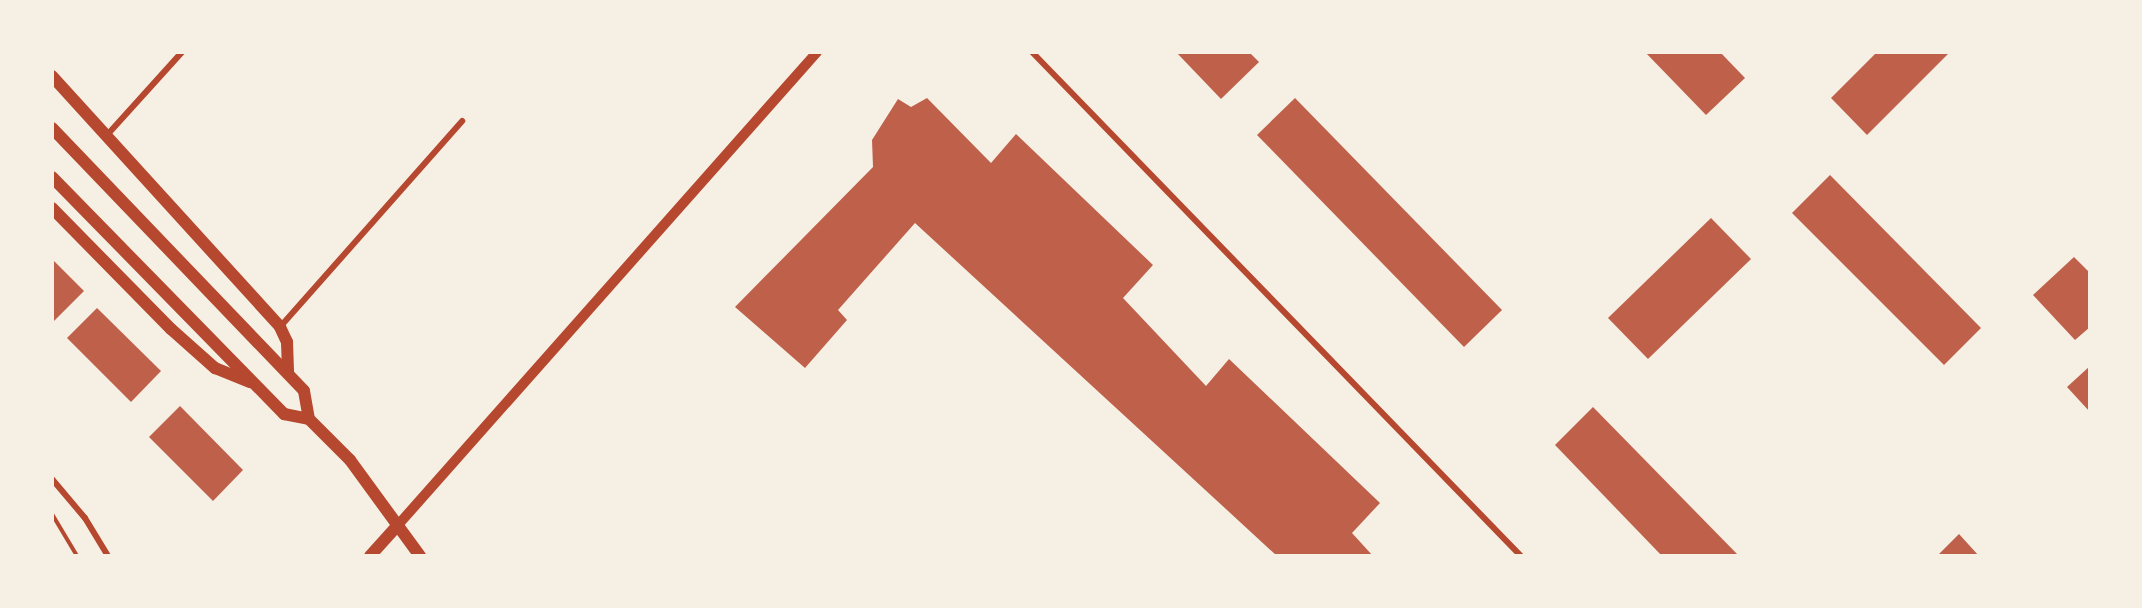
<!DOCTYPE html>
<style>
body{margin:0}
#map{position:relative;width:2142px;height:608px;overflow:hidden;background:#f6efe4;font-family:"Fira Sans",sans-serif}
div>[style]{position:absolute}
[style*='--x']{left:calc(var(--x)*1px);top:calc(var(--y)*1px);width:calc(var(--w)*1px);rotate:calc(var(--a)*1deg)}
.building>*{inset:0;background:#bf614a}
.path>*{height:4px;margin:-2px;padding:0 2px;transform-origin:2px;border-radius:2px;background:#b5482f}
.minor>*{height:6px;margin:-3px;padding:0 3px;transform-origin:3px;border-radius:3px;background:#b5482f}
.tertiary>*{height:10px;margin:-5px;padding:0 5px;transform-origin:5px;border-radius:5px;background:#b5482f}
.secondary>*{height:12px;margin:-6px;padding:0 6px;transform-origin:6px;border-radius:6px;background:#b5482f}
span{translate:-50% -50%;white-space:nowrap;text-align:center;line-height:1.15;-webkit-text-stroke:6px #f6efe4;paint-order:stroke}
.frame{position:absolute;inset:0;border:54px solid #f6efe4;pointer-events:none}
</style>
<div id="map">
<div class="building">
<div style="clip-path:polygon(1176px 52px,1249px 52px,1259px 62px,1221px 99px)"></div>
<div style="clip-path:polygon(1645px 52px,1720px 52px,1745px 78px,1706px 115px)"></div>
<div style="clip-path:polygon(1877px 52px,1950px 52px,1867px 135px,1831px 98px)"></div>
<div style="clip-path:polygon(927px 98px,991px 163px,1016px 134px,1153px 265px,1123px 298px,1206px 386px,1229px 359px,1380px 503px,1352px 533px,1373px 556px,1277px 556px,915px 223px,838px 310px,847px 320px,805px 368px,735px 307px,873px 167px,872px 140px,898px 99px,911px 107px)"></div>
<div style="clip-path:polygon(1295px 98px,1502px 310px,1464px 347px,1257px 135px)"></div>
<div style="clip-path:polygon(1830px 175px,1981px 328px,1944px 365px,1792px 213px)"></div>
<div style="clip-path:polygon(1711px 218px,1751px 259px,1648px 359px,1608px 318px)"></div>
<div style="clip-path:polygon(2074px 257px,2090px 273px,2090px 327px,2075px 340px,2033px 295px)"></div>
<div style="clip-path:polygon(52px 259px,84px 291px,52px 323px)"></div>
<div style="clip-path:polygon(97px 308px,161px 371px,131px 402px,67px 338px)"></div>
<div style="clip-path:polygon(2090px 366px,2090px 412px,2067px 387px)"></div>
<div style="clip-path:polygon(180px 406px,243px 470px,213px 501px,149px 437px)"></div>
<div style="clip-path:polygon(1593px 407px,1739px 556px,1662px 556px,1555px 445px)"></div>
<div style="clip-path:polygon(1959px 534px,1979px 556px,1937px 556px)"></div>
</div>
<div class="path">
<div style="--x:52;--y:514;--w:49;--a:59.2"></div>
</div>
<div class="minor">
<div style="--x:1032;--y:52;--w:702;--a:45.87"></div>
<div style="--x:108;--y:134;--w:110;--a:-47.9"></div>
<div style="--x:280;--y:327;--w:275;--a:-48.5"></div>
<div style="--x:52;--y:479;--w:51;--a:49.8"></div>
<div style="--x:85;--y:518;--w:44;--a:58.8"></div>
</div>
<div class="tertiary">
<div style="--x:398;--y:525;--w:632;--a:-48.46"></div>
</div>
<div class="secondary">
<div style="--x:52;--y:76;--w:339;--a:47.7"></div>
<div style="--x:280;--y:327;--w:17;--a:65"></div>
<div style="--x:287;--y:342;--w:31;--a:88"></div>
<div style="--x:52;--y:128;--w:364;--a:46.2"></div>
<div style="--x:304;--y:391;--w:28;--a:80"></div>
<div style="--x:52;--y:177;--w:332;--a:45.6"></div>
<div style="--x:284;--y:414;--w:25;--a:11"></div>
<div style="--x:309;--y:419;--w:58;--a:45"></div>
<div style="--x:350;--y:460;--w:119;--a:53.9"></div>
<div style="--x:52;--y:208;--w:170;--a:45.5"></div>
<div style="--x:171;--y:329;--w:59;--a:41.6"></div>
<div style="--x:215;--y:368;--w:38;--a:22"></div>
<div style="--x:370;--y:556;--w:42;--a:-47.9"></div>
</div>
<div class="frame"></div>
</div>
